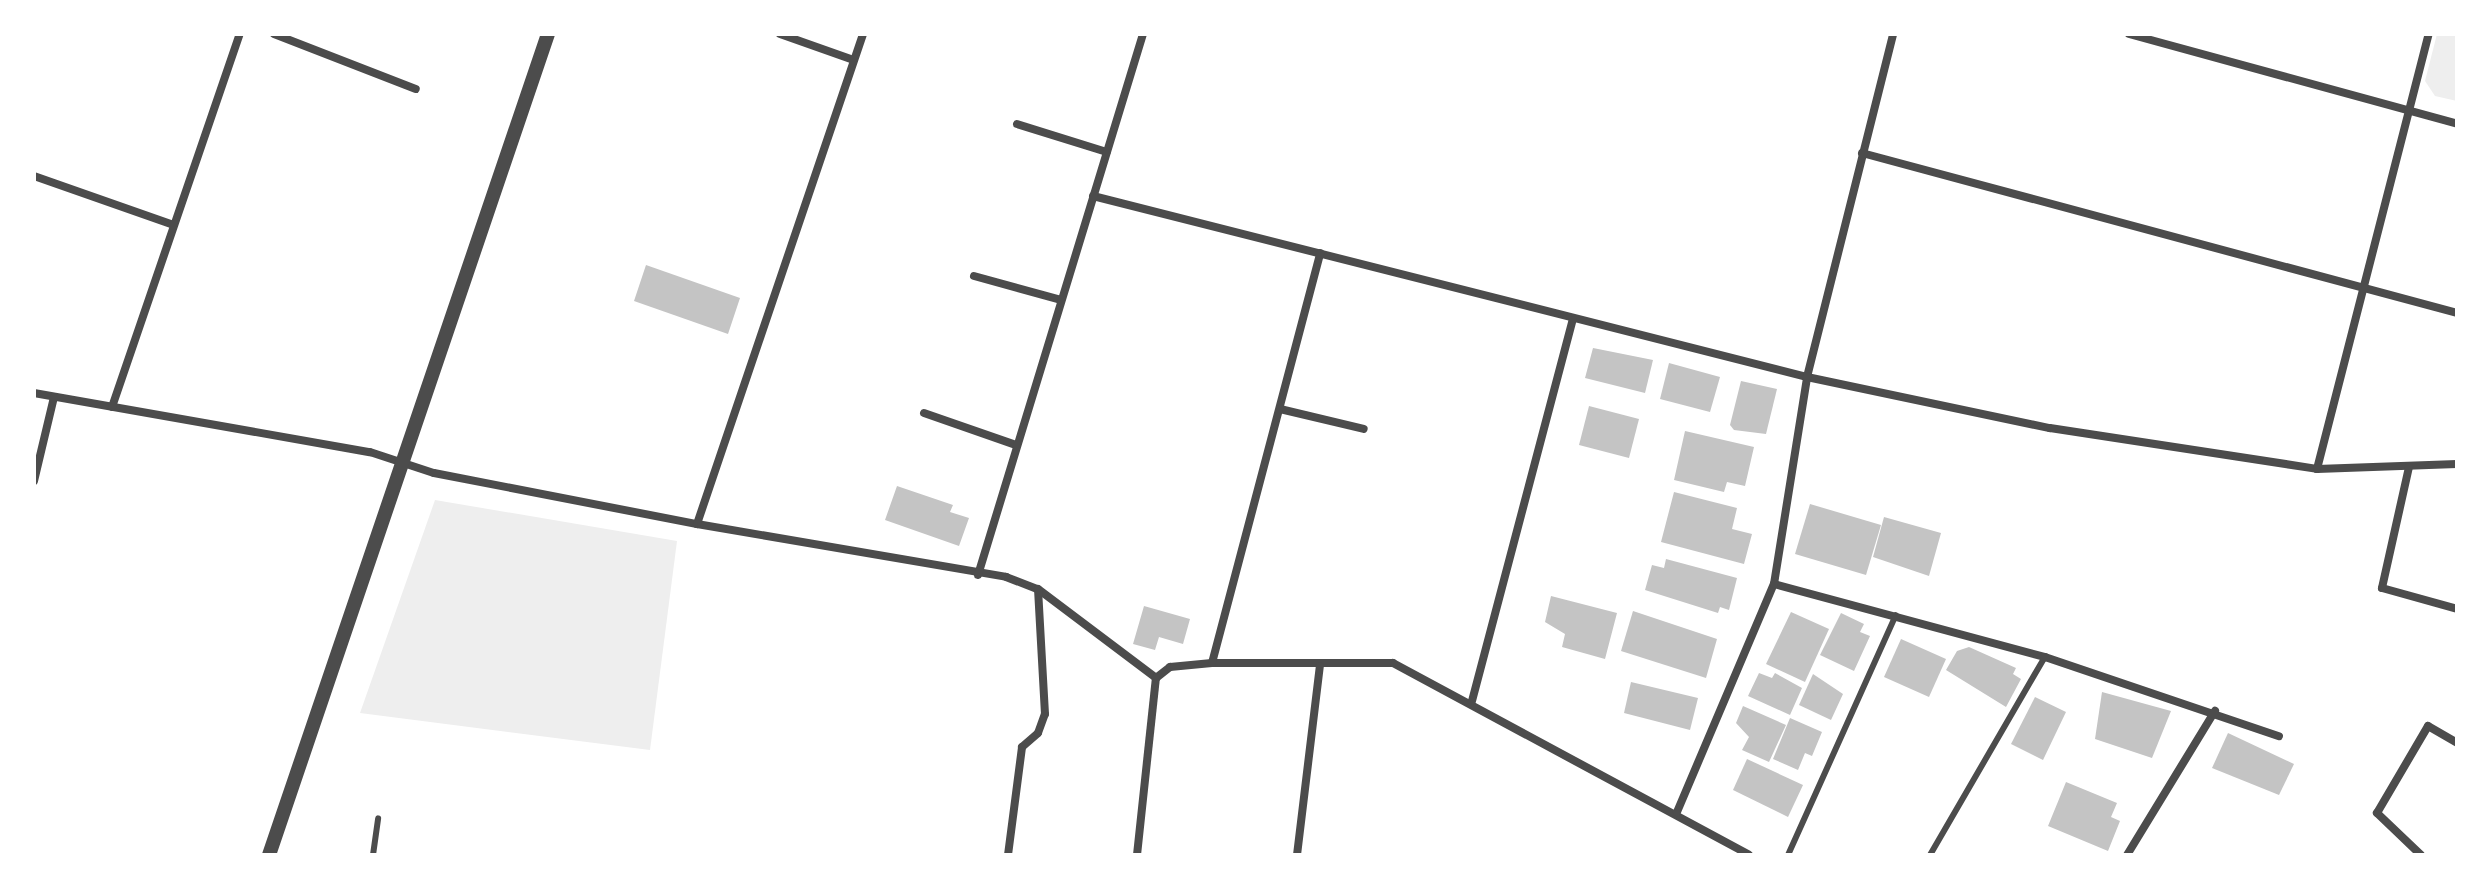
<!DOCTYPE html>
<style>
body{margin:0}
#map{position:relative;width:2491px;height:889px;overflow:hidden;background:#fff;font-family:"Roboto Condensed",sans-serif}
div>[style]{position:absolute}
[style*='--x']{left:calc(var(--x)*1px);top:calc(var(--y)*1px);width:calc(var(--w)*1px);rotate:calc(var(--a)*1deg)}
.green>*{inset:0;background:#eee}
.building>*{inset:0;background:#c4c4c4}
.service>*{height:6px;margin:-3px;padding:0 3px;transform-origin:3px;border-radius:3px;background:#4c4c4c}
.minor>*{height:8px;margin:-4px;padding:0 4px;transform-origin:4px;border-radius:4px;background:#4c4c4c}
.tertiary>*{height:14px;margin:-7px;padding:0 7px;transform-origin:7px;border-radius:7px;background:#4c4c4c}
span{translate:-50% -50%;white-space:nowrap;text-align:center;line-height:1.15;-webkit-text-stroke:7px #fff;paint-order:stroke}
.frame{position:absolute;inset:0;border:36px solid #fff;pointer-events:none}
</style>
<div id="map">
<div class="green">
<div style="clip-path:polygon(2437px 34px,2457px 34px,2457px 101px,2435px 96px,2425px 81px)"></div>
<div style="clip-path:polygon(435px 500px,677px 541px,650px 750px,360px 713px)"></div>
</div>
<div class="building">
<div style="clip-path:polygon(646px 265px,740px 298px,728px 334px,634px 301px)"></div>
<div style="clip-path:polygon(1593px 348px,1653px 360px,1645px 393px,1585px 378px)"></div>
<div style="clip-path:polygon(1669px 363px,1720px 377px,1710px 412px,1660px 399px)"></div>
<div style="clip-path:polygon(1741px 381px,1777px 389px,1766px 434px,1734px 430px,1730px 425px)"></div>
<div style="clip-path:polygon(1589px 406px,1639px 419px,1629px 458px,1579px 445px)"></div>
<div style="clip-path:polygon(1685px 431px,1754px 447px,1745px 486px,1727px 482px,1724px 492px,1674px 480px)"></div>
<div style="clip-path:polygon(897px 486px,953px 505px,950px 512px,969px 518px,959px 546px,885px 520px)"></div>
<div style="clip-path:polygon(1674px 492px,1737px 508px,1732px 529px,1752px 534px,1744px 564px,1661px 542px)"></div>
<div style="clip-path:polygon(1810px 504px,1881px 525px,1866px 575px,1795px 554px)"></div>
<div style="clip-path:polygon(1884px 517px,1941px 533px,1929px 576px,1873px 557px)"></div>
<div style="clip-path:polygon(1666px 559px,1737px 578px,1729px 610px,1720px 607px,1718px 613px,1645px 590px,1652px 565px,1664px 568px)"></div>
<div style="clip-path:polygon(1551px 596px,1617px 613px,1605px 659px,1562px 647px,1565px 634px,1545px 622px)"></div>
<div style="clip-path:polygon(1144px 606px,1190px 619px,1183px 644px,1159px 637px,1155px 650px,1133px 644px)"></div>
<div style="clip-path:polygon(1633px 611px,1717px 639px,1706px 678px,1621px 651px)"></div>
<div style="clip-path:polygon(1791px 612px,1829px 629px,1805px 682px,1766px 664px)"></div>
<div style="clip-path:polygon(1841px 613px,1864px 624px,1860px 632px,1870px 636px,1854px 671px,1820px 655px)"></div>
<div style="clip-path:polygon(1901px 639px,1946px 659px,1929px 697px,1884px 677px)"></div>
<div style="clip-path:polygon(1969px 647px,2016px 668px,2013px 674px,2021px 679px,2006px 707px,1946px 670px,1957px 651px)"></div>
<div style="clip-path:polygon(1759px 673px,1772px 678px,1775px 673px,1802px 688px,1790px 715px,1748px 696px)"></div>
<div style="clip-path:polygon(1813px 674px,1843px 694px,1831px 720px,1799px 705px)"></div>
<div style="clip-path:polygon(1631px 682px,1698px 698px,1690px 730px,1624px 713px)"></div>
<div style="clip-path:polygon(2102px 692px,2171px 711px,2152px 758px,2095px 739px)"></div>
<div style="clip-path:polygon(2035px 697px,2066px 712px,2043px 760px,2011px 744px)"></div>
<div style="clip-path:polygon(1743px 706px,1786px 725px,1769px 762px,1742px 750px,1749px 737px,1736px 723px)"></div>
<div style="clip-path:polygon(1790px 718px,1822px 732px,1812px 756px,1805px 753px,1798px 770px,1773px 759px)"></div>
<div style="clip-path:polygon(2228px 733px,2294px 764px,2279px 795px,2212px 768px)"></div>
<div style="clip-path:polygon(1747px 759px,1803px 785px,1788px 817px,1733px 790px)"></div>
<div style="clip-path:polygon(2066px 782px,2117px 803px,2111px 817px,2120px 821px,2108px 851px,2048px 826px)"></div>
</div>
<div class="service">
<div style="--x:373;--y:855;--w:37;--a:-82"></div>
<div style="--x:1788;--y:855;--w:263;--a:-65.8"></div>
<div style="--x:1930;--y:855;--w:229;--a:-59.9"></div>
</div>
<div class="minor">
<div style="--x:274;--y:34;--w:152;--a:21.2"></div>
<div style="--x:780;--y:34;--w:78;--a:19.4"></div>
<div style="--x:2129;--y:34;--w:340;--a:15.3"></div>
<div style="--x:1017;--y:124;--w:94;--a:17.3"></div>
<div style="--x:1862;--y:153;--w:616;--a:15.05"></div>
<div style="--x:34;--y:176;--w:145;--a:19.3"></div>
<div style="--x:1093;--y:196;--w:737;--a:14.22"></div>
<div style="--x:1807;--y:377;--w:248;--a:11.9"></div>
<div style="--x:2050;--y:428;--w:270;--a:8.7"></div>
<div style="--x:2317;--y:469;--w:140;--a:-2"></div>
<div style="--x:974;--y:276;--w:90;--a:15.4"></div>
<div style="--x:34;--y:393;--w:341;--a:10"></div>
<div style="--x:370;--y:452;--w:67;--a:18.2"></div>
<div style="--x:434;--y:473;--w:268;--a:11"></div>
<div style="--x:697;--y:524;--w:314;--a:9.7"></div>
<div style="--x:1006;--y:577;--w:34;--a:21"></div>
<div style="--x:1038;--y:589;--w:148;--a:37"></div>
<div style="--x:1156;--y:678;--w:18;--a:-38"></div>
<div style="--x:1170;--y:667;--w:42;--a:-5.4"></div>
<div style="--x:1212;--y:663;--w:181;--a:0"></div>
<div style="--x:1393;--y:663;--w:404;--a:28.3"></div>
<div style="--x:112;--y:407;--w:394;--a:-71.1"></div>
<div style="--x:1280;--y:409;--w:86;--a:13.4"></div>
<div style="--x:924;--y:413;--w:97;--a:19.2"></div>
<div style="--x:2409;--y:467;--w:124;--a:102.6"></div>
<div style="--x:2382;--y:588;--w:78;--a:15.6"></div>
<div style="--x:2317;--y:469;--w:449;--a:-75.6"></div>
<div style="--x:34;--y:481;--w:86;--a:-76.6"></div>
<div style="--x:697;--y:524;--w:517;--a:-71.28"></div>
<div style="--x:978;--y:575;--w:566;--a:-73.04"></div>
<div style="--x:1774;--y:584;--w:281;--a:15.1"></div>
<div style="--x:2045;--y:657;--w:247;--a:18.7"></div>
<div style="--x:1212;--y:663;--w:424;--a:-75.2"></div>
<div style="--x:1472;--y:701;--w:394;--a:-75.2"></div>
<div style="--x:1677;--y:812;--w:248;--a:-67"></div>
<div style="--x:1774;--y:584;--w:210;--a:-80.9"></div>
<div style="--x:1807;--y:377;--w:354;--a:-75.9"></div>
<div style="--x:1008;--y:855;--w:109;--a:-82.6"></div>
<div style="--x:1022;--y:747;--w:21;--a:-41"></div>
<div style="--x:1038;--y:733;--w:20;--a:-70"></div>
<div style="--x:1045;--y:714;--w:125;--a:-93.2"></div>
<div style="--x:1137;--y:855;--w:178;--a:-83.9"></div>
<div style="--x:1297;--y:855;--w:190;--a:-83.1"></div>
<div style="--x:2127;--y:855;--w:169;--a:-58.6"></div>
<div style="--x:2421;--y:855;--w:61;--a:-136.3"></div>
<div style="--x:2377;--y:813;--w:101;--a:-59.6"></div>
<div style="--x:2428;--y:726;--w:34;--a:30"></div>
</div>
<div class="tertiary">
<div style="--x:269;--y:855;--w:867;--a:-71.23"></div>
</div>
<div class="frame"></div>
</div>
